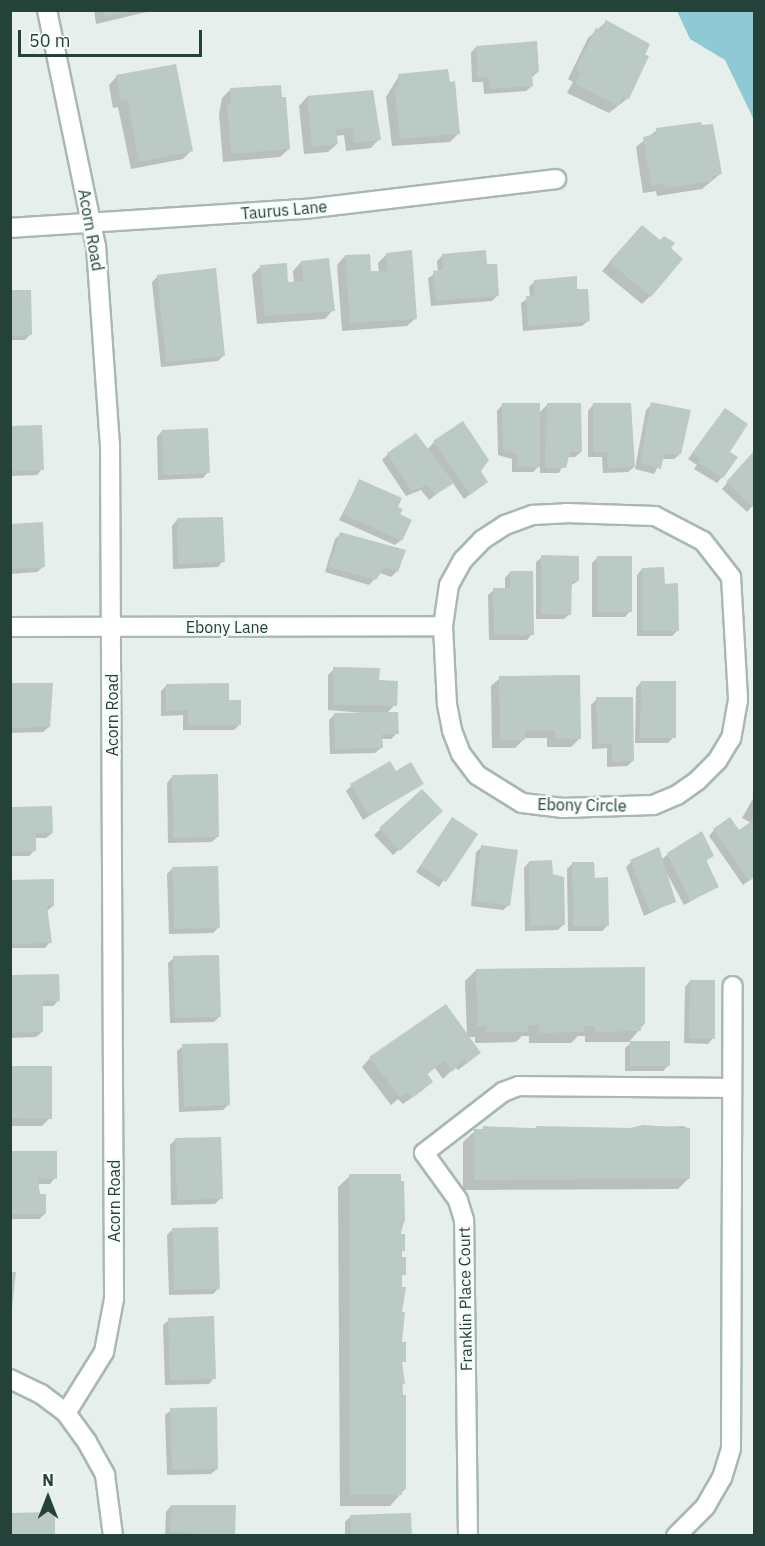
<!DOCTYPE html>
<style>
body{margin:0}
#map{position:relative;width:765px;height:1546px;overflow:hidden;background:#e6efeb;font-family:"IBM Plex Sans",sans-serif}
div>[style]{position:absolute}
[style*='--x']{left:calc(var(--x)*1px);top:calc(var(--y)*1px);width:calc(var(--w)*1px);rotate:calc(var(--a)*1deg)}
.water>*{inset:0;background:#8ec9d4}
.shadow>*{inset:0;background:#0003}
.building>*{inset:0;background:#bbcac4}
.roads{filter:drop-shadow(2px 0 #a8b8b2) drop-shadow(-2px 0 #a8b8b2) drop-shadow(0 2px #a8b8b2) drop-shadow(0 -2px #a8b8b2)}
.minor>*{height:18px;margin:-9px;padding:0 9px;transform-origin:9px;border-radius:9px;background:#fff}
span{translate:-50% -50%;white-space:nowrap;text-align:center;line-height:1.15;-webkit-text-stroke:5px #f7fbf9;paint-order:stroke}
.street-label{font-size:16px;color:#24423a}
.frame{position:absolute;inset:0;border:12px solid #24423a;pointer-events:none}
.north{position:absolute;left:18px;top:1468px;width:60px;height:60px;-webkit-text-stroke:4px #f7fbf9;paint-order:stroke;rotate:0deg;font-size:16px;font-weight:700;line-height:24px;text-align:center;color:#24423a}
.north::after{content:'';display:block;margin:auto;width:21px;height:27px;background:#24423a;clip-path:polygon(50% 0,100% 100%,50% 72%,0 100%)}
.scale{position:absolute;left:18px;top:30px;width:184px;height:27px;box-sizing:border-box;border:3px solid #24423a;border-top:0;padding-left:8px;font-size:18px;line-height:21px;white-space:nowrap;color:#24423a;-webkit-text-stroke:4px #f7fbf9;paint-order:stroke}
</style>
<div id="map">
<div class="water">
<div style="clip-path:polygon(677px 11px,754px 11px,754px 120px,725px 60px,690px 39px)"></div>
</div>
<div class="shadow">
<div style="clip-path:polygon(94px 10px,155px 10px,96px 24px)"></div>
<div style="clip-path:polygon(606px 22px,628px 98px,609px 113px,567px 93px,573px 82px,568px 79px,588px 38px)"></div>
<div style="clip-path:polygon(476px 47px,538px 72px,531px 78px,532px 86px,526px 91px,484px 94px,483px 82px,472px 82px,471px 53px)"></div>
<div style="clip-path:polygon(117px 76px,191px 151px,183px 159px,131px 169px,118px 107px,113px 108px,109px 85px)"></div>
<div style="clip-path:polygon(399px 76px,458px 134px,450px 142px,392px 146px,386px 97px)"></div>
<div style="clip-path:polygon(230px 90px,289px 149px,280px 157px,223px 162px,219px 114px,222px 98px)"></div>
<div style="clip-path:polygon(307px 97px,379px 139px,371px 148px,346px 151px,344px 135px,336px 136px,337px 144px,328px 152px,304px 154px,299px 106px)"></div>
<div style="clip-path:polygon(657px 130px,720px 174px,702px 189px,657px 196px,656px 191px,643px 193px,636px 147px)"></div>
<div style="clip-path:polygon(634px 235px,660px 242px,669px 249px,650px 296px,642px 304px,602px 271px)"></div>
<div style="clip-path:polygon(387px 254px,416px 318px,407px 326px,342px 331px,337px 265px,345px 256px,369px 273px,379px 273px,378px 263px)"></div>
<div style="clip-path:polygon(443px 255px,486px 266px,497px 296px,492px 301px,431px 306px,428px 278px,438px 272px,437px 261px)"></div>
<div style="clip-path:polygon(301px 262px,333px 310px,325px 319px,257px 324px,252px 275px,261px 266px,287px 284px,294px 283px,293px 271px)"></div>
<div style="clip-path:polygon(158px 276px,224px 355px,218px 361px,161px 367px,152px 282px)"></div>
<div style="clip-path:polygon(535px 281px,576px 291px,588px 321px,582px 326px,523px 331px,521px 303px,530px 297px,529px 287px)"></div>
<div style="clip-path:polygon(10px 292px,31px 334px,25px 340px,10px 340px)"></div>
<div style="clip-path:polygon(652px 404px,680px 454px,674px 459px,662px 459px,654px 474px,635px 469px,646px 410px)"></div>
<div style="clip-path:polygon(502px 405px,539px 413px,547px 405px,581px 452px,575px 457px,567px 457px,559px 473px,540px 473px,540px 465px,533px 472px,512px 472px,512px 459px,498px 455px,497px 411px)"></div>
<div style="clip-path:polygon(593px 405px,634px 467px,628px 472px,603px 473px,602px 457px,588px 457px,588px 411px)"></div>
<div style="clip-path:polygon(725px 410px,728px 452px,722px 477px,717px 483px,694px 469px,697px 465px,688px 459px)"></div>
<div style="clip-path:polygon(10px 428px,42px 469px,37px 475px,10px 476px)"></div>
<div style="clip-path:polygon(162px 431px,208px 472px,203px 478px,158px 480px,157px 437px)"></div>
<div style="clip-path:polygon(434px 442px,479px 471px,486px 482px,464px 499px,452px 482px,429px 500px,421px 490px,406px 496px,382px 460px,388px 454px,427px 450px)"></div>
<div style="clip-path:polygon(754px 452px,754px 504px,747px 512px,722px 489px)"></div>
<div style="clip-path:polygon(360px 480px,396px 508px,401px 540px,395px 545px,339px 520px)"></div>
<div style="clip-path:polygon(177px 520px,223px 561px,218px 567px,173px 569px,172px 526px)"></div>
<div style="clip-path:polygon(10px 525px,43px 567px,37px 572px,10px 574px)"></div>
<div style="clip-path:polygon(341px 534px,397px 571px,391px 577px,380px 573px,369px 585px,325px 572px,335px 539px)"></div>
<div style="clip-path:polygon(542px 557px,578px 581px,570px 586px,570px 614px,564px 619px,536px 619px,536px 562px)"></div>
<div style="clip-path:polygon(597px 558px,630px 611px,625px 617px,592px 617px,592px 563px)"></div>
<div style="clip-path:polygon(642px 569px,663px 585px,678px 630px,672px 636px,637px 636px,637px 575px)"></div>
<div style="clip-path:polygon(510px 572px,532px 634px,527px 640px,489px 640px,488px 595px,494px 590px,505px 589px,505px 578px)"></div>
<div style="clip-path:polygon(334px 669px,378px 682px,395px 705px,387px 713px,397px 733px,391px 739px,381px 739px,381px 748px,375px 753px,330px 754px,329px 720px,335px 714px,378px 714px,328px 710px,328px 675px)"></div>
<div style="clip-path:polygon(500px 678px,580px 738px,571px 747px,547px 747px,547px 738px,525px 738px,515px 748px,492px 748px,491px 686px)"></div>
<div style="clip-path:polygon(641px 682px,674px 737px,668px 743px,635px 743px,636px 688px)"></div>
<div style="clip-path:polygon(10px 685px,49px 727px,43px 732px,10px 733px)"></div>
<div style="clip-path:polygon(166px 686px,228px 701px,240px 724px,234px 730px,183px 730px,183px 715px,161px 716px,161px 691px)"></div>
<div style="clip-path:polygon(597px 699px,633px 761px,627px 766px,607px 767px,607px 748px,592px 749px,591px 705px)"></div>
<div style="clip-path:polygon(395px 773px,422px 783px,363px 820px,346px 791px,351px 786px)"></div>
<div style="clip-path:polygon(172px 777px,218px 836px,212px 842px,168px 843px,167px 783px)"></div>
<div style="clip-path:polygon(422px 791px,441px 811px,393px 855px,374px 835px)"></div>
<div style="clip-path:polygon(754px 797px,754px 877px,743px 885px,709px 836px,714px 830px,738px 832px,751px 823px,742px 818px)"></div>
<div style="clip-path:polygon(10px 808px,52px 833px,46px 838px,35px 838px,35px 850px,29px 856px,10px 856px)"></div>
<div style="clip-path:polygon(452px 819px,476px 834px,439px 887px,416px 872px)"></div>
<div style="clip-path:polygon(482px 847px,509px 905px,503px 910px,471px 906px,476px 852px)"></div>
<div style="clip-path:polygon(668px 854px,712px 856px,705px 862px,717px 887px,684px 905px,663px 866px,675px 901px,644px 916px,626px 867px,631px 862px,661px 860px)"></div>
<div style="clip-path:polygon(529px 862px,551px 875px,564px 924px,558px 930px,525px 931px,524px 868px)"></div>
<div style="clip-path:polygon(572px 864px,593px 879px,608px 925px,602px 931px,568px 931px,567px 869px)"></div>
<div style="clip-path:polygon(173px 868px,218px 928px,213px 933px,169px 934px,167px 874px)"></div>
<div style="clip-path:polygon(10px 881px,53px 906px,46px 912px,50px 942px,45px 948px,10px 948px)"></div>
<div style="clip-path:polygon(174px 958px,220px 1016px,214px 1022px,170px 1023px,168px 963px)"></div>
<div style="clip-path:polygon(476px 970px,644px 1024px,629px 1042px,585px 1042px,585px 1036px,578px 1036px,571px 1043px,529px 1043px,529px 1036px,522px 1036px,516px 1042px,475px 1043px,475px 1037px,467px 1037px,479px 1052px,470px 1061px,458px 1070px,455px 1067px,443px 1079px,435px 1068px,426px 1075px,431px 1082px,423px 1090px,403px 1104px,398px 1099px,391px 1105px,362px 1067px,370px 1058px,467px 1035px,465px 981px)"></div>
<div style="clip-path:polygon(10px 977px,58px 1001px,53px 1006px,41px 1006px,42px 1032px,36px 1037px,10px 1038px)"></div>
<div style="clip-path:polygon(690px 981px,713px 1038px,708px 1044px,684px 1043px,685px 987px)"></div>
<div style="clip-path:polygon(631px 1043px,669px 1065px,663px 1071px,625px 1071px,625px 1048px)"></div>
<div style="clip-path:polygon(183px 1046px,228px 1105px,223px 1110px,179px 1112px,177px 1051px)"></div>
<div style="clip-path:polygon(10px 1067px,50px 1118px,42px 1126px,10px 1126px)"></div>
<div style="clip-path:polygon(684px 1126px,688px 1129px,689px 1178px,678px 1189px,463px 1190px,463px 1142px,475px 1131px,500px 1127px,590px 1130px)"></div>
<div style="clip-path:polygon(175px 1140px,221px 1198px,215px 1204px,171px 1205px,170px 1145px)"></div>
<div style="clip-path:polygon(10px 1153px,55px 1178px,50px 1184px,38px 1184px,45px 1214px,39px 1219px,10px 1219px)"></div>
<div style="clip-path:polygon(350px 1176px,404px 1221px,400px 1236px,404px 1274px,400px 1278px,405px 1489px,390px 1506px,340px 1506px,338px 1187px)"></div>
<div style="clip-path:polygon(173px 1229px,219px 1288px,213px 1294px,169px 1295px,167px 1235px)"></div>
<div style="clip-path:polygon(169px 1320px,214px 1378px,209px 1384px,165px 1385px,163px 1325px)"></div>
<div style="clip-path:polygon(171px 1410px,217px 1469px,211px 1474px,167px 1475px,165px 1415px)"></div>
<div style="clip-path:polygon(171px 1506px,234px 1536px,165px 1536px,166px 1512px)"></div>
<div style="clip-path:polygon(350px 1517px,410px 1536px,345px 1536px,345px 1522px)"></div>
</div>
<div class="building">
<div style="clip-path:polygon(103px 10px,130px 10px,130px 12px,104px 16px)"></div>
<div style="clip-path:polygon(606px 20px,650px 44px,645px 55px,649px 56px,629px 99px,623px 96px,618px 106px,575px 84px,580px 73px,575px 70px,596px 28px,601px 30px)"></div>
<div style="clip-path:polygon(537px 41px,539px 72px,532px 73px,533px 86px,489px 89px,488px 77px,477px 78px,476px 46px)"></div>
<div style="clip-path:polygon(176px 64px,193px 151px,139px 162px,127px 100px,121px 101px,116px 75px)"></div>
<div style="clip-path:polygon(448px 69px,450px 82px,455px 81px,460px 134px,400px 139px,394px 87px,399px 86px,398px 74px)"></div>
<div style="clip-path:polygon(281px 85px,282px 97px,286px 97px,290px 149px,231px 154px,227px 104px,231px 104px,230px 88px)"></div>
<div style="clip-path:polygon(373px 90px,381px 140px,354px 143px,352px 128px,336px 129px,338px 144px,312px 147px,307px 96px)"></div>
<div style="clip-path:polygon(701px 122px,702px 125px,713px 124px,722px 174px,712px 176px,712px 181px,665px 188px,664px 183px,651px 186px,643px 137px,656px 134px,656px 128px)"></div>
<div style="clip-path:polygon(642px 225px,660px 240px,664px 236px,675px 243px,671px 248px,683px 259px,651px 297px,609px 262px)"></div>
<div style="clip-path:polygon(412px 250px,417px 319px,350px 323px,345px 255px,370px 254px,371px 271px,387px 271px,386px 253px)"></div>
<div style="clip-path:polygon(486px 250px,487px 264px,497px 264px,499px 296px,436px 301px,433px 271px,443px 270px,442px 254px)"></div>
<div style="clip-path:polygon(329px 258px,335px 311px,265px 316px,260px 265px,287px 263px,288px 282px,303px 281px,301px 261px)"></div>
<div style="clip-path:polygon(216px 268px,225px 356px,166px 362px,157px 275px)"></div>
<div style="clip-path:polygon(577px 276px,577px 289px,588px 289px,590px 321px,528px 326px,526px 296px,535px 296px,534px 280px)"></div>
<div style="clip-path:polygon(10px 290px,31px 290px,32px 335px,10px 336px)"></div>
<div style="clip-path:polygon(651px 402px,691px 410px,681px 454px,664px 454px,661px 469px,640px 463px)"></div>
<div style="clip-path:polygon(502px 403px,540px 403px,540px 467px,517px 467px,517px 454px,503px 450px)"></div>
<div style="clip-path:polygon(547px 403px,581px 403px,582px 452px,570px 452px,566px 468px,545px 468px)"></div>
<div style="clip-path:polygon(593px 403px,631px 403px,635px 467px,608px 468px,607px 452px,593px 452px)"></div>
<div style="clip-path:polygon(725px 408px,748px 424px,730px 452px,738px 457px,723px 478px,698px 463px,701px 459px,692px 453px)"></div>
<div style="clip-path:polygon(463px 421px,489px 460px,481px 471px,488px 482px,470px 495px,433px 441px)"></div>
<div style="clip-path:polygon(42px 425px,44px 470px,10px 471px,10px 426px)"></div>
<div style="clip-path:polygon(208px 428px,210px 473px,163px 475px,162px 430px)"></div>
<div style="clip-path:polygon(416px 433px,454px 483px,435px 495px,427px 485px,412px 491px,387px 453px)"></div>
<div style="clip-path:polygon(754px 451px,754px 506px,753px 507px,726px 482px)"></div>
<div style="clip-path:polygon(359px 479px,402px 498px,398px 507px,403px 509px,400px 514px,412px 520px,402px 541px,343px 514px)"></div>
<div style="clip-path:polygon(223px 517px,225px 562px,178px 564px,177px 518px)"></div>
<div style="clip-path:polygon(43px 522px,45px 567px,10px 569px,10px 524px)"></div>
<div style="clip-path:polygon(340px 532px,406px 550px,398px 572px,385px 567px,376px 580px,329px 567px)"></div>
<div style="clip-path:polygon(541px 555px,579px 556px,579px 581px,572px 581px,571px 615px,541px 614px)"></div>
<div style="clip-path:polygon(597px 556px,632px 556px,632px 612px,597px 612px)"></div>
<div style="clip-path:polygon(664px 567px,665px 584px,678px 583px,679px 631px,642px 631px,642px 568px)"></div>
<div style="clip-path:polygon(510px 571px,533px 571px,534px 635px,494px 635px,493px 588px,510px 588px)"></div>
<div style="clip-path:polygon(333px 667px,380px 668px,379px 680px,398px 681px,397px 706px,333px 705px)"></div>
<div style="clip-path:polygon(580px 675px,581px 739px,555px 739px,555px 730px,525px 731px,525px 740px,500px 740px,499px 676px)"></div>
<div style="clip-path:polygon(641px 681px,676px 681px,676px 738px,640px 738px)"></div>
<div style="clip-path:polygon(10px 683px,53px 683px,50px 727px,10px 728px)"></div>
<div style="clip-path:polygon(229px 683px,229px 700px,241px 700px,241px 725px,188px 725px,188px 710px,166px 711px,166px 684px)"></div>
<div style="clip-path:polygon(596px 697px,633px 697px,634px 761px,612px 762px,612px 743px,597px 744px)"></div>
<div style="clip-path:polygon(398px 712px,399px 734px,382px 734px,383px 748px,335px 749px,334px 713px)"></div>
<div style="clip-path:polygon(390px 761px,396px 771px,411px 762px,424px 784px,369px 816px,350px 784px)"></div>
<div style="clip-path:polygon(218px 774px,219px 837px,173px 838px,172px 775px)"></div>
<div style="clip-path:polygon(422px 789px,443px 811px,400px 851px,379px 828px)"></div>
<div style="clip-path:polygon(52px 806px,53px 833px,36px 833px,36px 851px,10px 852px,10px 807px)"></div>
<div style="clip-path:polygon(452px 817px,478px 834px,446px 882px,420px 866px)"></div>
<div style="clip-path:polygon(730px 817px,739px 830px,752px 821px,754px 824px,754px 877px,749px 881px,713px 829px)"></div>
<div style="clip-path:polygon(702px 831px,714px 856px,706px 860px,719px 887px,690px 901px,667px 853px)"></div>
<div style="clip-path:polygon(481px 845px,518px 850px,510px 906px,475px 901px)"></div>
<div style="clip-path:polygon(659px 847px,676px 902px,650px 912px,630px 860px)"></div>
<div style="clip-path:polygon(552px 860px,553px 874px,564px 877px,565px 925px,530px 926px,529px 861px)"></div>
<div style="clip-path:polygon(572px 862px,594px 862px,595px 878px,608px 877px,609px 926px,573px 926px)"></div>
<div style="clip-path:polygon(218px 866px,220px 928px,174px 929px,172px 867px)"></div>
<div style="clip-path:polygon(54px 879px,54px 906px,47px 906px,52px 943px,10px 944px,10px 880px)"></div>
<div style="clip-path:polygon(219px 955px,221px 1017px,175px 1018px,173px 956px)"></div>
<div style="clip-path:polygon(645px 967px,645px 1024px,641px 1024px,641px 1031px,595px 1032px,595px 1026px,584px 1026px,584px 1032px,539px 1033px,539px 1025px,528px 1025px,528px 1032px,486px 1032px,486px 1026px,477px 1026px,476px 969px)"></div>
<div style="clip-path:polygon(59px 974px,60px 1001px,43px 1001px,43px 1032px,10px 1033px,10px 975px)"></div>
<div style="clip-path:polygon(690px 980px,715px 980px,715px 1039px,689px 1038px)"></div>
<div style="clip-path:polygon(446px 1004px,481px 1053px,467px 1063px,464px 1059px,452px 1072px,444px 1061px,427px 1073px,433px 1082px,412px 1097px,407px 1092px,400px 1097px,369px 1057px)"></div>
<div style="clip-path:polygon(630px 1041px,670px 1041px,670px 1066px,630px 1066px)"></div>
<div style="clip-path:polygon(228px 1043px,230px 1105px,184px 1107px,182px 1044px)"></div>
<div style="clip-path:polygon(10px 1066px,52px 1066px,52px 1119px,10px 1118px)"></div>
<div style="clip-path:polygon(643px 1125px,690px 1128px,690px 1179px,474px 1180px,474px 1129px,483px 1129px,483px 1126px,536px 1129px,536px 1126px,630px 1128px)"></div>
<div style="clip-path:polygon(221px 1137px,223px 1199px,177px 1200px,175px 1138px)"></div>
<div style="clip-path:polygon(10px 1151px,57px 1151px,57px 1179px,39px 1179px,39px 1194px,46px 1194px,46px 1214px,10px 1214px)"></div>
<div style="clip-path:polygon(349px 1174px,401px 1174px,401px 1181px,404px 1181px,405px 1222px,401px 1222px,401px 1234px,405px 1234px,405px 1251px,402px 1251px,402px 1257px,406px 1257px,406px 1275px,402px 1275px,402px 1287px,406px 1287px,402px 1312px,405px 1312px,402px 1342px,406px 1342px,406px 1362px,402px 1362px,405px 1384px,402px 1384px,402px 1395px,406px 1395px,406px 1489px,402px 1489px,402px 1495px,350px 1495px)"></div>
<div style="clip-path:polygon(218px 1227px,220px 1289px,174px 1290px,172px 1228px)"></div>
<div style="clip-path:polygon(10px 1272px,16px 1272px,12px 1308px,10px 1308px)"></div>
<div style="clip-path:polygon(214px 1316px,216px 1379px,170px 1380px,168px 1318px)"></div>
<div style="clip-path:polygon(217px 1407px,218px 1469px,172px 1470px,170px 1408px)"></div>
<div style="clip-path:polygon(171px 1505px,236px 1505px,235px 1536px,170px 1532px)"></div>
<div style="clip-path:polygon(55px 1512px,55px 1536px,10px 1536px,10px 1513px)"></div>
<div style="clip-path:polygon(411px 1513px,412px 1536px,351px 1536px,350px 1515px)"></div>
</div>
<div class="roads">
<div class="minor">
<div style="--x:47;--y:10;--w:241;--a:78.3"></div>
<div style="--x:96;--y:246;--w:198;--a:86"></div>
<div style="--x:110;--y:444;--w:855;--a:89.73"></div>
<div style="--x:114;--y:1299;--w:54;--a:100.7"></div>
<div style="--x:104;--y:1352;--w:72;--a:121.9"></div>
<div style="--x:10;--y:228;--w:296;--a:-3.7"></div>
<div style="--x:305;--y:209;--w:253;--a:-6.8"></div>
<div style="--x:566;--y:513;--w:89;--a:1.9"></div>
<div style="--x:655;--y:516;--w:54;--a:27.5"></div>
<div style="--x:703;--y:541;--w:46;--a:52.1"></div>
<div style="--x:731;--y:577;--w:123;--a:86.7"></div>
<div style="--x:738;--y:700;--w:39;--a:100"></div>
<div style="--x:731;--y:738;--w:27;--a:121"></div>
<div style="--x:717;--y:761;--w:28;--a:135"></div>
<div style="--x:697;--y:781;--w:24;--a:145"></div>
<div style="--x:677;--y:795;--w:26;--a:157"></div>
<div style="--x:653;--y:805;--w:90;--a:178.1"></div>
<div style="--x:563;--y:808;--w:41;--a:-173"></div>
<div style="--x:522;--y:803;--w:53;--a:-148.1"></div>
<div style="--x:477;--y:775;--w:26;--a:-127"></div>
<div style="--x:461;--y:754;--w:26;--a:-111"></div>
<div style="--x:452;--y:730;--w:25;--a:-101"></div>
<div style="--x:447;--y:705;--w:79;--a:-92.9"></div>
<div style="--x:443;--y:626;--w:41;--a:-81.7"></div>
<div style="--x:449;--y:585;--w:29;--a:-61"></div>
<div style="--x:463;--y:560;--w:28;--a:-46"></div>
<div style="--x:482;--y:540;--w:27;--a:-33"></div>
<div style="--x:505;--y:525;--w:30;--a:-20"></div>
<div style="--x:533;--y:515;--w:33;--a:-3"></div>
<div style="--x:10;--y:627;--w:433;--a:-0.1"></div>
<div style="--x:10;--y:1379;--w:34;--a:26"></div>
<div style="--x:41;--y:1394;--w:31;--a:37"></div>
<div style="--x:66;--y:1413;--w:36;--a:54"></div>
<div style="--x:87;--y:1442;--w:38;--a:61"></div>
<div style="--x:105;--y:1475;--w:62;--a:82.5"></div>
<div style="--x:468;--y:1536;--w:316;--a:-90.7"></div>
<div style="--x:464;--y:1220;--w:21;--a:-107"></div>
<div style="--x:458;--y:1200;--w:58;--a:-125.9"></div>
<div style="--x:424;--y:1153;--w:100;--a:-37.7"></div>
<div style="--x:503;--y:1092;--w:17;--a:-21"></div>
<div style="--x:519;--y:1086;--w:213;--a:0.5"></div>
<div style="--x:676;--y:1536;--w:41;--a:-45"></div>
<div style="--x:705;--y:1507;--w:34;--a:-60"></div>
<div style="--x:722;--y:1478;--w:30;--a:-73"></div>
<div style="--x:731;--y:1449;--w:463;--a:-89.8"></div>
</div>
</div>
<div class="street-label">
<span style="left:284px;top:210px;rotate:-5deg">Taurus Lane</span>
<span style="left:91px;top:230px;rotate:80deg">Acorn Road</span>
<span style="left:227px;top:627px">Ebony Lane</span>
<span style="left:112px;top:715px;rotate:-90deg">Acorn Road</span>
<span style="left:582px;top:805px;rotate:1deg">Ebony Circle</span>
<span style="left:114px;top:1201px;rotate:-90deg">Acorn Road</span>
<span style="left:465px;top:1299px;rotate:-91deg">Franklin Place Court</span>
</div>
<div class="frame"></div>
<div class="north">N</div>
<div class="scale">50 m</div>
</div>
